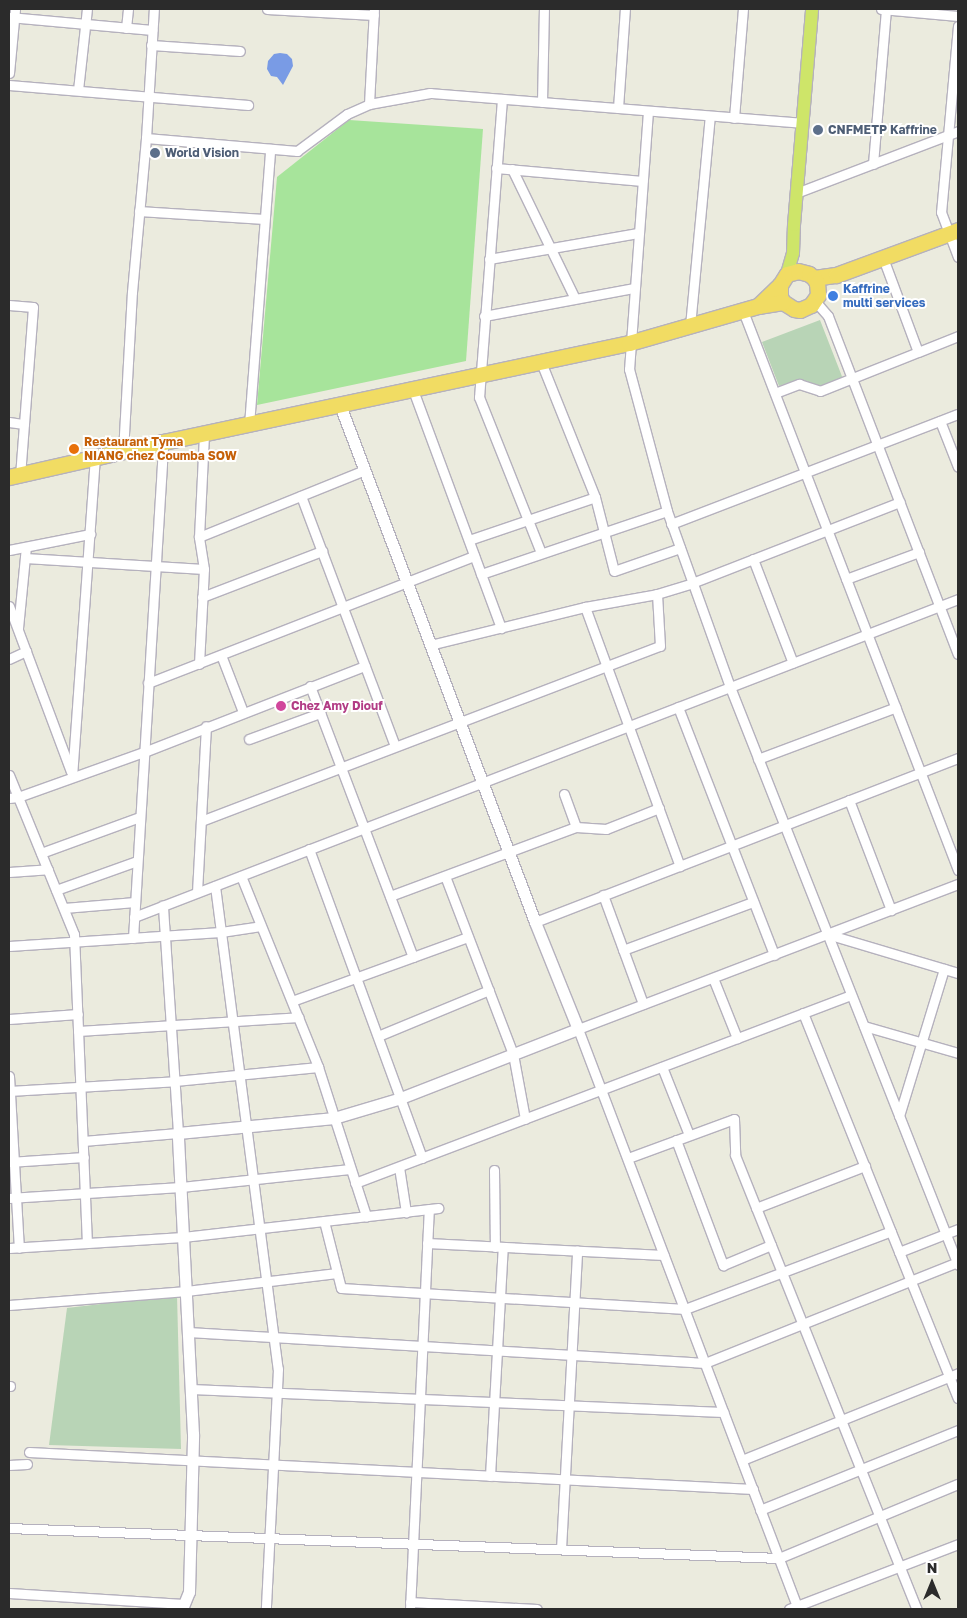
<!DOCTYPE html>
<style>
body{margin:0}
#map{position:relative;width:967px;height:1618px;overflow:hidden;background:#ebebde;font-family:"Golos Text",sans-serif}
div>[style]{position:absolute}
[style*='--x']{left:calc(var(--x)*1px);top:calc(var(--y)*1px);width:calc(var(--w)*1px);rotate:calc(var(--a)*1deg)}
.cemetery>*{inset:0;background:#b8d4b6}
.pitch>*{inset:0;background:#a7e49b}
.water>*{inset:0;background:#799be5}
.roads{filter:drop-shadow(1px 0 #b5b1bd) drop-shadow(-1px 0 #b5b1bd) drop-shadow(0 1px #b5b1bd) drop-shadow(0 -1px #b5b1bd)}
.street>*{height:9px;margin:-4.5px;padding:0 4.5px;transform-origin:4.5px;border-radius:4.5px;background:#fff}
.secondary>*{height:11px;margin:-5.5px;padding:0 5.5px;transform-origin:5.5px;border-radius:5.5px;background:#fff}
.primary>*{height:12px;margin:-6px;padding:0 6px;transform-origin:6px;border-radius:6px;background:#cee569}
.highway>*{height:15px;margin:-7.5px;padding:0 7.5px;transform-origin:7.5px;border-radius:7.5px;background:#f1dc63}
.dots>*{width:14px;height:14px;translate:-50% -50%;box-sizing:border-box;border:2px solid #fff;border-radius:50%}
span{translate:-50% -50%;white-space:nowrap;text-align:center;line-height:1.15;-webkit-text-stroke:4px #fff;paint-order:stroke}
.service-label{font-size:12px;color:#4e5e75;font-weight:700}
.left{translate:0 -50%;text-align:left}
.shop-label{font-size:12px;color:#366cbe;font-weight:700}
.food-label{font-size:12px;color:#c56008;font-weight:700}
.hotel-label{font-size:12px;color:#b23c85;font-weight:700}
.frame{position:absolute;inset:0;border:10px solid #2b2b2b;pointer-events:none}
.north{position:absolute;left:907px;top:1558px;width:50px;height:50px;-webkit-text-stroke:4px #fff;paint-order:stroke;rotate:0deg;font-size:14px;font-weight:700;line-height:20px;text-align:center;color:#2b2b2b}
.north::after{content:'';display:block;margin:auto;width:18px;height:22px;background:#2b2b2b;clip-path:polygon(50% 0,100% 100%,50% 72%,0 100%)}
</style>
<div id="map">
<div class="cemetery">
<div style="clip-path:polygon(820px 320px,843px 379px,821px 387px,800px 379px,779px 386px,762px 342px)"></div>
<div style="clip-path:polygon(177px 1295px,181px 1449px,49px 1445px,67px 1308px)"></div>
</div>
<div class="pitch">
<div style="clip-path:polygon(349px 120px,483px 129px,466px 361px,257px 405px,277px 177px)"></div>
</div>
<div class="water">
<div style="clip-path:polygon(280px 53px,287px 54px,292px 59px,293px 66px,283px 85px,277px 77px,271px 76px,267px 69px,268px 61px,274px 54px)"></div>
</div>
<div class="roads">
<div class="street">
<div style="--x:267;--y:9;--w:107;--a:3.2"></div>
<div style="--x:881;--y:9;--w:77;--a:5.2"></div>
<div style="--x:9;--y:17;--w:144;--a:5.2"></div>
<div style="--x:958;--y:26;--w:187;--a:95.2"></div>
<div style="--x:941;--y:212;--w:48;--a:69.3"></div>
<div style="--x:126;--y:28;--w:19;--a:-84"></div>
<div style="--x:151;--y:45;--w:89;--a:3.9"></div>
<div style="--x:9;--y:73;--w:64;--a:-84.6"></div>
<div style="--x:9;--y:85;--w:240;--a:4.8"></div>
<div style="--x:78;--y:90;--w:81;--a:-83.7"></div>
<div style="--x:502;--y:99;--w:299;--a:94.4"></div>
<div style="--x:479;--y:397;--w:168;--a:68.3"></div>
<div style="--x:542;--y:102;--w:93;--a:-88.8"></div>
<div style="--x:369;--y:104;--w:94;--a:-87"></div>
<div style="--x:618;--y:108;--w:99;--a:-86"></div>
<div style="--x:648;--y:111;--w:259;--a:94.2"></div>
<div style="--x:629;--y:369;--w:147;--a:75"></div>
<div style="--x:667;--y:511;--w:187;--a:70.3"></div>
<div style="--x:730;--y:687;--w:621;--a:68.47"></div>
<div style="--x:734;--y:118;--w:109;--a:-85.3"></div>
<div style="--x:146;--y:138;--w:152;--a:4.9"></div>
<div style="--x:297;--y:151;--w:62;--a:-36.5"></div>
<div style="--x:347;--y:114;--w:24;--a:-24"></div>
<div style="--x:369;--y:104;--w:62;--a:-10.2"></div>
<div style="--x:430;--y:93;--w:374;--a:4.6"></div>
<div style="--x:873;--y:164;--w:156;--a:-85.2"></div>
<div style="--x:496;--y:168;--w:147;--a:5.1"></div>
<div style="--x:512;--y:169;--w:144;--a:64.1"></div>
<div style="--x:796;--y:193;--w:173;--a:-20.9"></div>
<div style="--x:139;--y:211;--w:125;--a:3.7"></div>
<div style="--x:883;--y:258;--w:100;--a:69.6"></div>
<div style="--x:489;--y:259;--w:151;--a:-9.9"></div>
<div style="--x:815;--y:301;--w:20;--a:49"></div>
<div style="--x:828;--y:316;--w:362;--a:69"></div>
<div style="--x:9;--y:305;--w:24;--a:5"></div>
<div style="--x:33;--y:307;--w:169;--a:94.4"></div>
<div style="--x:743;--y:311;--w:599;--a:68.96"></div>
<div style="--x:484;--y:316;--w:153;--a:-10.6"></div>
<div style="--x:690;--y:326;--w:211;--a:-84.6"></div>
<div style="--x:541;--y:362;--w:145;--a:68.2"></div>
<div style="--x:595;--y:497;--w:76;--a:75.6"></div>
<div style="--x:614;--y:571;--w:70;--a:-19.2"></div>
<div style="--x:413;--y:390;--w:254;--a:69.7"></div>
<div style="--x:775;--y:393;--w:26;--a:-21"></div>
<div style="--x:799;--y:384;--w:22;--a:18"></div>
<div style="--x:820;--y:391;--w:149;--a:-21.7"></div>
<div style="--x:940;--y:421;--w:49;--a:68.6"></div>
<div style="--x:9;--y:422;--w:15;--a:8"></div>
<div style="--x:249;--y:425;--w:277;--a:-85.6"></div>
<div style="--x:123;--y:452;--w:160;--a:-86.8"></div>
<div style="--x:132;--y:292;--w:155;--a:-84.8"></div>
<div style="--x:146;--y:138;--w:129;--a:-86.5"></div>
<div style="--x:301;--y:496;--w:267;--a:69.4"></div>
<div style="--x:671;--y:524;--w:307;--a:-21"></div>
<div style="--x:199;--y:537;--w:179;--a:-22"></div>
<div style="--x:469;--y:540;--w:133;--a:-18.8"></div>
<div style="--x:9;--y:550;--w:83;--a:-11.2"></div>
<div style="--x:25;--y:558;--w:179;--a:3.5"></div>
<div style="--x:753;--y:559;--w:111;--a:69"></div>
<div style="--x:481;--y:574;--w:196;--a:-18.7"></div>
<div style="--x:846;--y:579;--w:78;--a:-20.3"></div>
<div style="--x:202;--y:597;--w:129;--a:-21"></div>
<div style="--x:9;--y:606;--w:177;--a:69.5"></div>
<div style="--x:585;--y:607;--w:276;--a:69.9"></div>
<div style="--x:18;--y:628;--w:81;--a:-84.4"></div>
<div style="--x:430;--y:645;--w:160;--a:-13.8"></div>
<div style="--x:585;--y:607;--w:73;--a:-10.2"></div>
<div style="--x:657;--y:594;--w:37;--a:-17"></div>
<div style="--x:692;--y:583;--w:223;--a:-21.3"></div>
<div style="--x:221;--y:655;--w:61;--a:68.9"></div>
<div style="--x:9;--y:659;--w:19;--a:-25"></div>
<div style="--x:199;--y:664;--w:95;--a:-87"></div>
<div style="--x:204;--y:569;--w:32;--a:-99"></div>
<div style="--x:199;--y:537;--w:103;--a:-87.2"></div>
<div style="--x:148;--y:683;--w:350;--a:-21.3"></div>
<div style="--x:310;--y:686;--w:290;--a:69.2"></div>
<div style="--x:678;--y:707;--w:266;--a:68.8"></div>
<div style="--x:249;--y:739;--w:76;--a:-20.1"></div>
<div style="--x:758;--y:759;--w:147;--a:-20.6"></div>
<div style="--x:9;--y:775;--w:172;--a:67.8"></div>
<div style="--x:74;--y:934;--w:309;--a:87.6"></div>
<div style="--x:72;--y:777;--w:320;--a:-85.9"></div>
<div style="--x:564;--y:794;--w:35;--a:70"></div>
<div style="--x:9;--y:798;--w:9;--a:-6"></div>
<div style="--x:18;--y:797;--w:134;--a:-19.7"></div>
<div style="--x:144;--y:752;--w:237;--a:-21.3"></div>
<div style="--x:849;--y:800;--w:118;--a:69.1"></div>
<div style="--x:201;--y:821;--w:491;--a:-20.9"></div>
<div style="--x:660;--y:646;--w:52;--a:-93.3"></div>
<div style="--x:309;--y:849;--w:329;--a:69.9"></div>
<div style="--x:41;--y:853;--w:105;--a:-20"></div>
<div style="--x:9;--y:872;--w:39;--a:-4"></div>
<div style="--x:241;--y:876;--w:206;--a:68"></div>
<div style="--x:318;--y:1067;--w:157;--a:72.1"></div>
<div style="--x:445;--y:876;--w:191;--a:69.1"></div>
<div style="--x:513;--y:1054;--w:66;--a:79.5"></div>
<div style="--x:215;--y:886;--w:487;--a:82.6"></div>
<div style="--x:278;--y:1369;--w:240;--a:92.9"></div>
<div style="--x:56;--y:890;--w:86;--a:-19.7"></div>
<div style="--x:197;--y:892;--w:166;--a:-86.9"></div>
<div style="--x:603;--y:895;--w:116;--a:69.8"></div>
<div style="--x:390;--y:896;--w:198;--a:-20.4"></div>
<div style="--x:576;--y:827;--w:30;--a:4"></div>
<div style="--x:606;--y:829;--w:57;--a:-21.6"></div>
<div style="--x:64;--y:908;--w:71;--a:-4.8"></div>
<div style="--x:134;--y:917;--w:883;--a:-21.1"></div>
<div style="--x:535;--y:922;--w:454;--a:-21.2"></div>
<div style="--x:827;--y:934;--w:137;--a:16.6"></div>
<div style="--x:133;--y:938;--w:497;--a:-86.5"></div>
<div style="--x:9;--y:946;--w:212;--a:-3.8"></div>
<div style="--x:221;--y:932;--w:40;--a:-8.5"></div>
<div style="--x:623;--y:950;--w:139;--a:-20.3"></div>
<div style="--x:713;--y:978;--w:65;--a:68.2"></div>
<div style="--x:292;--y:1001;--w:187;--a:-20"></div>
<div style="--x:803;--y:1013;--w:415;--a:68.1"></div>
<div style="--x:9;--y:1019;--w:69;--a:-4.1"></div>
<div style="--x:864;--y:1026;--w:98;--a:16"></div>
<div style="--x:78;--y:1031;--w:221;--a:-3.6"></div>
<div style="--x:378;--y:1036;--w:120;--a:-22.5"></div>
<div style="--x:662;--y:1067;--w:73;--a:68.3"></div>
<div style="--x:9;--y:1076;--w:172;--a:86.7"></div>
<div style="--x:9;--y:1091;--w:166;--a:-3.4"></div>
<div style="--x:175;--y:1081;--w:144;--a:-5.6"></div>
<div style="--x:899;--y:1116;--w:154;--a:-73"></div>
<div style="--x:676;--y:1140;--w:134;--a:69.4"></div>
<div style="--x:723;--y:1265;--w:52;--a:-22.6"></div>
<div style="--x:83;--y:1141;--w:95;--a:-4.8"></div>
<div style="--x:178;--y:1133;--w:228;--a:-93.8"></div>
<div style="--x:628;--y:1158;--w:113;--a:-20.2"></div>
<div style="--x:734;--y:1119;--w:36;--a:88"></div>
<div style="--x:735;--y:1155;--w:489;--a:68.2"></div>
<div style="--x:9;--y:1162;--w:75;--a:-3.8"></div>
<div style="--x:399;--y:1167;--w:46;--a:81.2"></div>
<div style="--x:494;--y:1170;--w:77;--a:89.3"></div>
<div style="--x:355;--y:1183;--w:530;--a:-20.76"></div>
<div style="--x:9;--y:1198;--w:172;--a:-3.7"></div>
<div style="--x:181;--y:1187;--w:170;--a:-6.1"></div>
<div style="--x:756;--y:1208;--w:117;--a:-21.1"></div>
<div style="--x:324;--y:1221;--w:69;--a:75.8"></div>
<div style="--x:341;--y:1288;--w:345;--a:3.5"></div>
<div style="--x:685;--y:1309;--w:220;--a:-20.7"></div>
<div style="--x:427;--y:1243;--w:237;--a:2.9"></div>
<div style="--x:9;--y:1248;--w:174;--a:-3.6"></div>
<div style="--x:183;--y:1237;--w:257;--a:-6.5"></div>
<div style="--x:899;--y:1252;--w:63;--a:-21.3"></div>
<div style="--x:9;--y:1305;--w:178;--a:-4.5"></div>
<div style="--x:186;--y:1291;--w:152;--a:-6.8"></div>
<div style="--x:188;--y:1332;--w:518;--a:3.43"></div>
<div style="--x:705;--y:1363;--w:272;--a:-21.8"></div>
<div style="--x:9;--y:1386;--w:1;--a:0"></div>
<div style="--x:191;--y:1389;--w:533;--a:2.47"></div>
<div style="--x:29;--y:1452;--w:725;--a:2.93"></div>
<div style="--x:742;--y:1460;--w:233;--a:-21.9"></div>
<div style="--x:9;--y:1465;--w:18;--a:-3"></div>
<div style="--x:490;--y:1476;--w:229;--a:-86.8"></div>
<div style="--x:760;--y:1510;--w:214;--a:-22"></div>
<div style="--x:9;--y:1528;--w:771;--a:2.23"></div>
<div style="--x:779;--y:1558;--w:194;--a:-22.5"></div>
<div style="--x:561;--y:1549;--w:299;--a:-86.9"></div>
<div style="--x:9;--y:1593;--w:175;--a:3.6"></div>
<div style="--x:410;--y:1602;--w:127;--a:3.2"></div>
<div style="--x:410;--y:1609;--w:400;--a:-87.3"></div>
<div style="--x:789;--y:1609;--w:181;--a:-21"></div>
<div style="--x:798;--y:1609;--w:620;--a:-110.77"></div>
<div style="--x:578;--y:1029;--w:407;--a:-20.9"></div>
</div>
<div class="secondary">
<div style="--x:182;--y:1609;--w:18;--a:-68"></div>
<div style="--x:189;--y:1592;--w:158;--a:-88.5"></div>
<div style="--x:193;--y:1434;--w:301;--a:-92.9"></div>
<div style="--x:178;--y:1133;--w:157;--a:-5.5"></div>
<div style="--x:334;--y:1118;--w:70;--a:-16.6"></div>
<div style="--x:401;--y:1098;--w:190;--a:-21.3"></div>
<div style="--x:578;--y:1029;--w:115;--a:-111.9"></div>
<div style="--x:535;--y:922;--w:553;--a:-110.67"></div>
</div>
<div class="primary">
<div style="--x:787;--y:274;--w:22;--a:-74"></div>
<div style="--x:793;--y:253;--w:28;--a:-88"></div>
<div style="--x:794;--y:225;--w:217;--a:-85.2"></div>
</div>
<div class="highway">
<div style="--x:814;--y:278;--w:22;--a:-8"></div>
<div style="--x:836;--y:275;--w:130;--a:-20.2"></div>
<div style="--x:758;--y:306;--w:30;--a:-44"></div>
<div style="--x:780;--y:285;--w:13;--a:-58"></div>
<div style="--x:787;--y:274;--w:11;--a:-15"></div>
<div style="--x:798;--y:271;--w:11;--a:15"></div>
<div style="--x:809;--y:274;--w:6;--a:39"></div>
<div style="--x:814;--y:278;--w:6;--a:59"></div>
<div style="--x:817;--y:283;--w:12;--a:85"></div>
<div style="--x:818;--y:295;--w:12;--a:125"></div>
<div style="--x:811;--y:305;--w:12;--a:156"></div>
<div style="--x:800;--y:310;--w:6;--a:-171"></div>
<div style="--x:794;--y:309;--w:13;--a:-148"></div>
<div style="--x:783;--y:302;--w:6;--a:-121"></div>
<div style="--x:780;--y:297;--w:12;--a:-90"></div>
<div style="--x:9;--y:477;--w:158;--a:-12.8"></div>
<div style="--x:163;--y:442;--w:476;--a:-12"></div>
<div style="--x:629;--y:343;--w:134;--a:-16"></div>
<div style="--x:758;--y:306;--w:25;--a:-9"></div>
</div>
</div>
<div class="dots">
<div style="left:818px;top:130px;background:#5c6f8a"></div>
<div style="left:155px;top:153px;background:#5c6f8a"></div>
<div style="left:833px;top:296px;background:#3f7fe0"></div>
<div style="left:74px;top:449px;background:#e8710a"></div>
<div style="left:281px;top:706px;background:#d1479c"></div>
</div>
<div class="service-label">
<span class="left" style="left:828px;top:130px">CNFMETP Kaffrine</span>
<span class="left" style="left:165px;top:153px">World Vision</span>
</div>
<div class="shop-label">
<span class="left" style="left:843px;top:296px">Kaffrine<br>multi services</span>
</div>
<div class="food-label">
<span class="left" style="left:84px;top:449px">Restaurant Tyma<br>NIANG chez Coumba SOW</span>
</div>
<div class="hotel-label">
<span class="left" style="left:291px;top:706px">Chez Amy Diouf</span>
</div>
<div class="frame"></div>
<div class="north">N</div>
</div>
